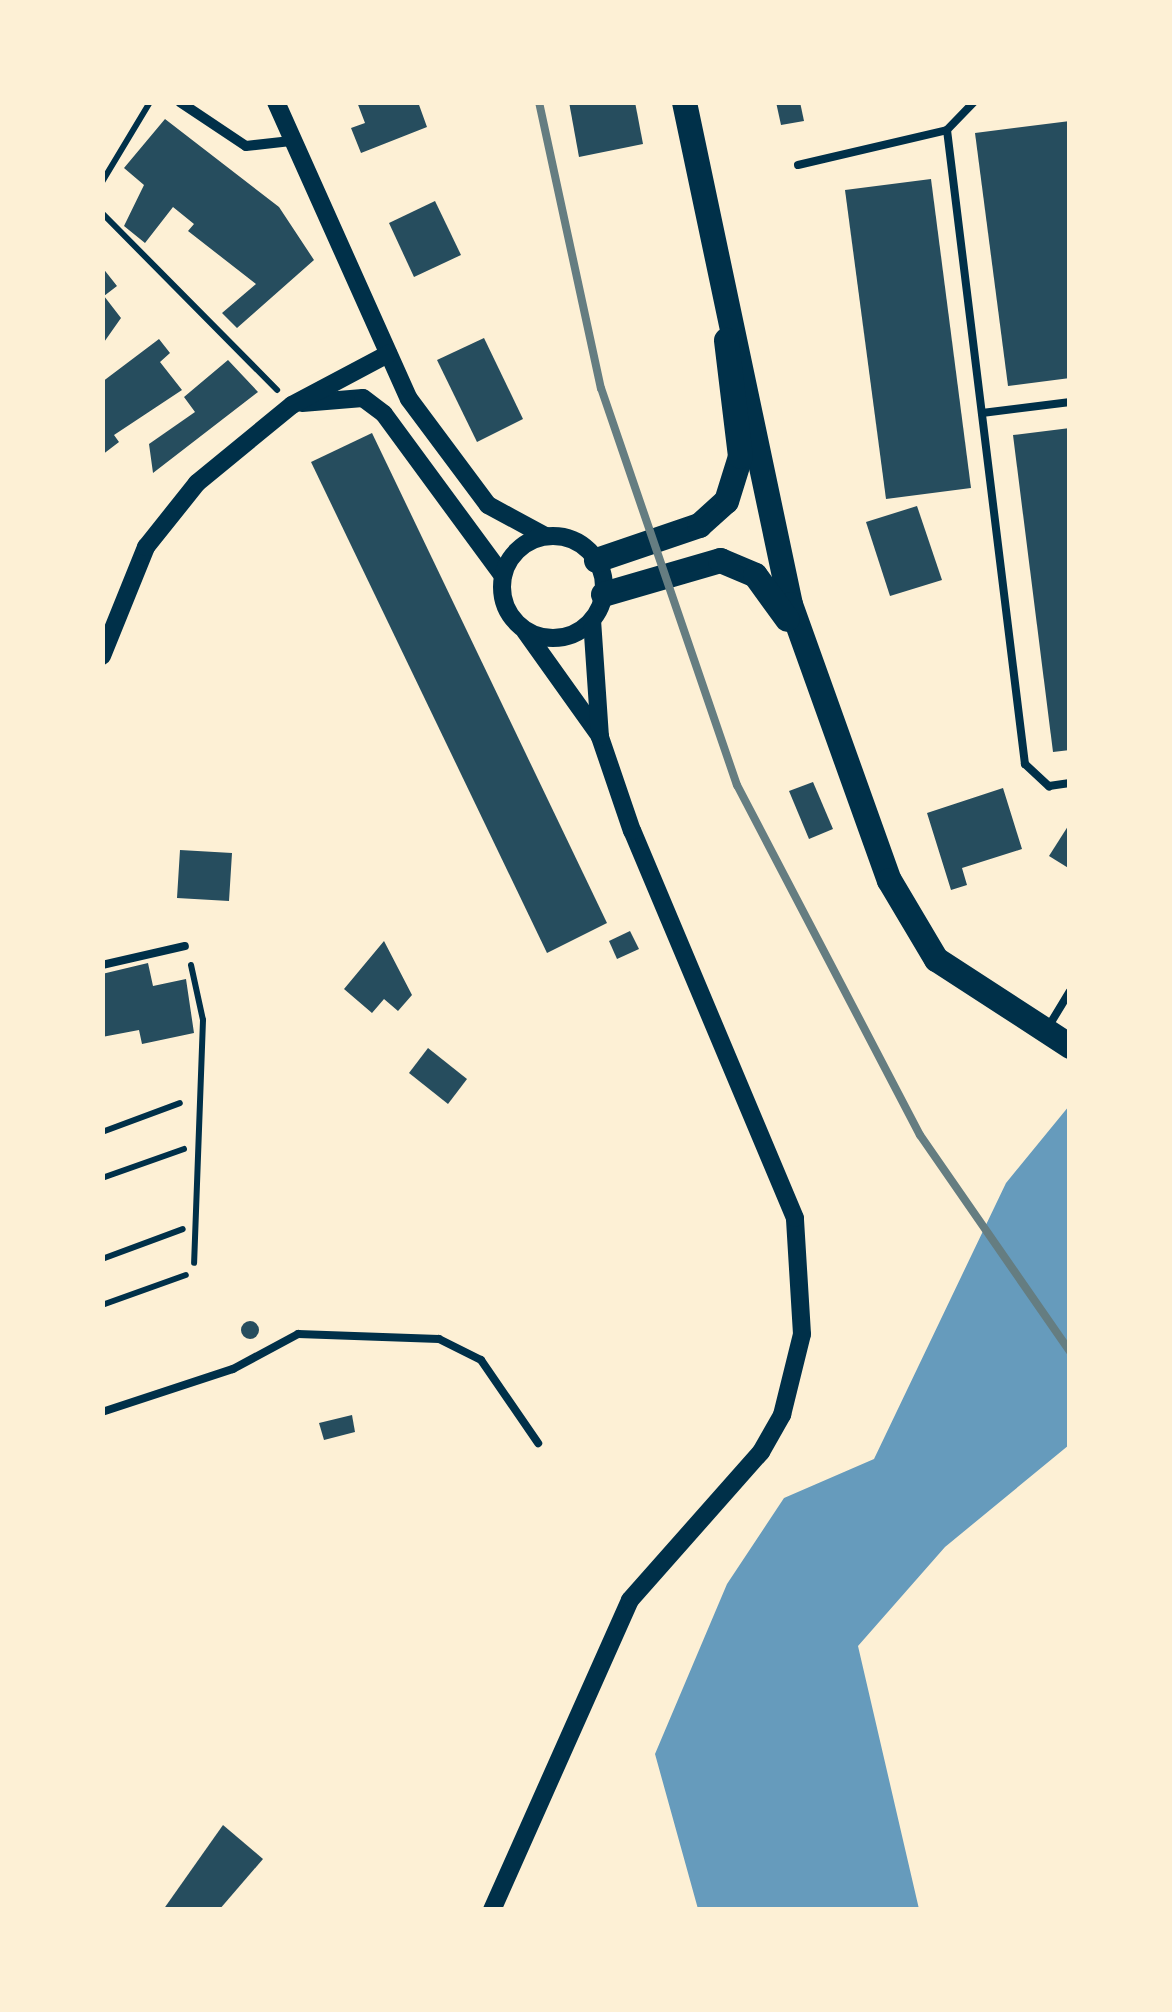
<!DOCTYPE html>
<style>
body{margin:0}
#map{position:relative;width:1172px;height:2012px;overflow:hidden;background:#fdf0d5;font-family:"Sofia Sans Condensed",sans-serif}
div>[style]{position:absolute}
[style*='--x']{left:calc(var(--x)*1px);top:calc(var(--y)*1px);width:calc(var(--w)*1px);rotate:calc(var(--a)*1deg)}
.water>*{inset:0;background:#669bbc}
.building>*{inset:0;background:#264d5e}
.round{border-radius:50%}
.path>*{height:6px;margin:-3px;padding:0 3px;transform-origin:3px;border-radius:3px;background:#003049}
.service>*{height:8px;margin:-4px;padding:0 4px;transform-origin:4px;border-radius:4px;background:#003049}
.minor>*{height:10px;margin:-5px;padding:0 5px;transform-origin:5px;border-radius:5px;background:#003049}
.tertiary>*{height:18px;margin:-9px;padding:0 9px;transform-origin:9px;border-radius:9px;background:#003049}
.tertiary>.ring{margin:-9px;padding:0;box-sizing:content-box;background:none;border:18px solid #003049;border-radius:50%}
.primary>*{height:25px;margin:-12.5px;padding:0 12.5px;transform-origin:12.5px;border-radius:12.5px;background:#003049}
.rail>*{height:8px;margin:-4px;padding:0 4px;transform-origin:4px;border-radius:4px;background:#657d81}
span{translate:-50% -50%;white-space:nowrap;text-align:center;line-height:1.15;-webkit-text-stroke:8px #fdf0d5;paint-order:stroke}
.frame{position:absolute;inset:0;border:105px solid #fdf0d5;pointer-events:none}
</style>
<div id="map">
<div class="water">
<div style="clip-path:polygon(1069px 1106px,1069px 1445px,945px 1547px,858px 1646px,919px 1909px,698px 1909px,655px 1754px,727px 1584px,784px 1498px,874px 1459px,1006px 1183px)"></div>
</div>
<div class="building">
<div style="clip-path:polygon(357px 102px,418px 102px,427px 127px,361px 153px,351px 128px,365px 123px)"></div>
<div style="clip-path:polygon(569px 102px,635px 102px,643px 144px,579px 157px)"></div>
<div style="clip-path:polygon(776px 102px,800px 102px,804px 121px,781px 125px)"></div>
<div style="clip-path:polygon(165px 119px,279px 207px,314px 260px,237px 328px,222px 313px,256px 284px,188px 231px,194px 224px,173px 207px,145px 243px,124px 226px,144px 185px,124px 168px)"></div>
<div style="clip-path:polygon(1070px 121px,1070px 378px,1008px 386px,975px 133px)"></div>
<div style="clip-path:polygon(931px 179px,971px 488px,886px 499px,845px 190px)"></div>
<div style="clip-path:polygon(435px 201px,461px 255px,414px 277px,389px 223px)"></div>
<div style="clip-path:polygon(102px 267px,117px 286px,104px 296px,121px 318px,102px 345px)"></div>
<div style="clip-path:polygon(484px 338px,523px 419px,477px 442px,437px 360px)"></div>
<div style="clip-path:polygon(159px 339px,170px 353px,160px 362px,182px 390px,114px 435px,119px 442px,102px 455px,102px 382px)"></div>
<div style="clip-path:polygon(228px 360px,258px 392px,153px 473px,149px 444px,195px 412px,184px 397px)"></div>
<div style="clip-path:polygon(1070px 428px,1070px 750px,1053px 752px,1013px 435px)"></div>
<div style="clip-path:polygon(372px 433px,607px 923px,547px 953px,311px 462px)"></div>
<div style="clip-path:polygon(917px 506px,942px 580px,890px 596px,866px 522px)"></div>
<div style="clip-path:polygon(813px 782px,833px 829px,809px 839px,789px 791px)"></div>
<div style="clip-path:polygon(1003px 788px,1022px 849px,962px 868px,967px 885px,951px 890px,927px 813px)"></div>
<div style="clip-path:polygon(1070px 823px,1070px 869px,1049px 856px)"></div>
<div style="clip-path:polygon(180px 850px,232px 853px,229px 901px,177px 898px)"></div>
<div style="clip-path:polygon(630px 931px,639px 949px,617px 959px,609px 941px)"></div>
<div style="clip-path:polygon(384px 941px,412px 995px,398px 1011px,384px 999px,372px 1013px,344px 989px)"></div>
<div style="clip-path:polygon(148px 963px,153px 986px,186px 979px,194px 1033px,142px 1044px,139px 1030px,102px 1037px,102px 974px)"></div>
<div style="clip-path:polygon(428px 1048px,467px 1079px,448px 1104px,409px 1073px)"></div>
<div class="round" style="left:241px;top:1321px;width:18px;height:18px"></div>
<div style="clip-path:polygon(352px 1415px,355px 1432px,324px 1440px,319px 1423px)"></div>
<div style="clip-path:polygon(223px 1825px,263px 1859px,219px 1910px,163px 1910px)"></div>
</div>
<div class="path">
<div style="--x:102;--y:182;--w:93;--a:-59"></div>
<div style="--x:102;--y:213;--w:249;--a:45.3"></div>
<div style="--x:191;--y:965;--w:56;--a:77.7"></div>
<div style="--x:203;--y:1020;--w:243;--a:92.1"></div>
<div style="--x:102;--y:1132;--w:83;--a:-20.4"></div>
<div style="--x:102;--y:1178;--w:87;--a:-19.5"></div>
<div style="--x:102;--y:1259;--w:86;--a:-20.3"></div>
<div style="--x:102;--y:1305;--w:89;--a:-19.7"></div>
</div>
<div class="service">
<div style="--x:974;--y:102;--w:39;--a:134"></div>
<div style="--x:947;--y:130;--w:639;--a:82.99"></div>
<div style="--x:1025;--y:764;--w:33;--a:43"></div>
<div style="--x:1049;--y:786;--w:21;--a:-8"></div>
<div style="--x:798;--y:165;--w:153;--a:-13.2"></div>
<div style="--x:982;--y:413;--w:89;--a:-7.1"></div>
<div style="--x:102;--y:965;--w:85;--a:-12.9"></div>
<div style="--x:1047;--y:1029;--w:44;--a:-58.8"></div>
<div style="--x:102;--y:1412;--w:138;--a:-18.2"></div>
<div style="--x:233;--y:1369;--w:74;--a:-28.3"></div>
<div style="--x:298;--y:1334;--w:141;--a:2"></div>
<div style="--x:439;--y:1339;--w:47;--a:26.6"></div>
<div style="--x:481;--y:1360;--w:101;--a:55.5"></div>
</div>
<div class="minor">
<div style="--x:180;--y:102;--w:79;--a:33.7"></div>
<div style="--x:246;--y:146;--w:45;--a:-6.3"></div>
</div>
<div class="tertiary">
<div style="--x:276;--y:102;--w:325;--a:65.9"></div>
<div style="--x:409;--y:399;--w:132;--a:53.3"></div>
<div style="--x:488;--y:505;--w:65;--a:28.5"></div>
<div style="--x:302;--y:403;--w:61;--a:-4.7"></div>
<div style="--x:363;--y:398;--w:26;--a:37"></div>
<div style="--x:384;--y:414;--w:201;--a:53.7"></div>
<div class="ring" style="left:502px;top:536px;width:84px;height:84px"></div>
<div style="--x:525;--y:631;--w:129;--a:54.5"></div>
<div style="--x:102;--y:656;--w:118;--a:-68"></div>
<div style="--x:146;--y:547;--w:82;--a:-51.4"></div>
<div style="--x:197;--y:483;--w:123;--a:-39.4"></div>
<div style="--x:292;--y:405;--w:109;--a:-28"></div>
<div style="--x:492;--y:1910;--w:339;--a:-66"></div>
<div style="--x:630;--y:1600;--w:198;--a:-48.5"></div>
<div style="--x:761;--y:1452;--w:43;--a:-60.4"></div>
<div style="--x:782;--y:1415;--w:83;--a:-76.1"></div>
<div style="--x:802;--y:1334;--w:116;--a:-93.5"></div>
<div style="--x:795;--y:1218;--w:420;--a:-112.8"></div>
<div style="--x:632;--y:831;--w:99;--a:-108.8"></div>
<div style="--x:600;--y:737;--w:117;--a:-93.9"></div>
</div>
<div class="primary">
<div style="--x:684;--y:102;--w:513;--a:78.08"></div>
<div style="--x:790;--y:604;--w:293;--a:70.3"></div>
<div style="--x:889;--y:880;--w:92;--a:59.3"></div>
<div style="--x:936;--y:959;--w:160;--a:33"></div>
<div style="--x:596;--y:560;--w:109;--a:-18.8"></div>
<div style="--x:699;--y:525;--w:36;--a:-42"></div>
<div style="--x:726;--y:501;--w:47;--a:-72.7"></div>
<div style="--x:740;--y:456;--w:117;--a:-96.9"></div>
<div style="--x:603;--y:594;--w:122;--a:-16.2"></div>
<div style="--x:720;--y:560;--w:38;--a:23"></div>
<div style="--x:755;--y:575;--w:54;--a:54"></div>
</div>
<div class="rail">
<div style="--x:539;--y:102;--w:293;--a:77.8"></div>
<div style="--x:601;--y:388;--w:420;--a:71.1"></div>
<div style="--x:737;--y:785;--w:395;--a:62.4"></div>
<div style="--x:920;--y:1135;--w:264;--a:55.3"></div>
</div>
<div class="frame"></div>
</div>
